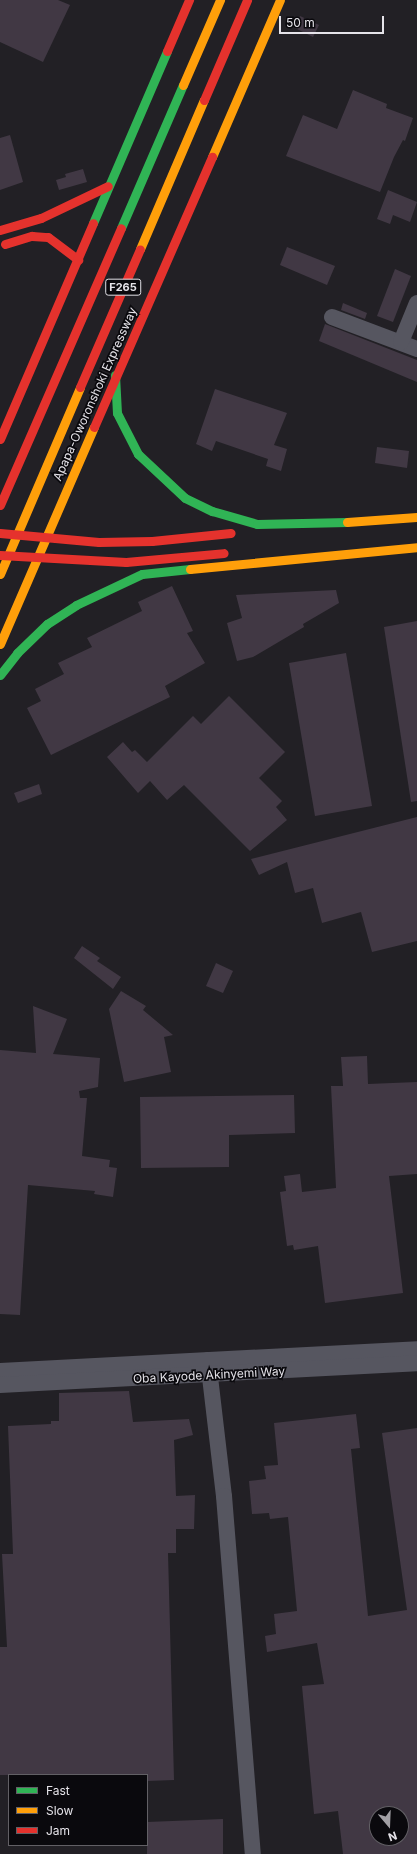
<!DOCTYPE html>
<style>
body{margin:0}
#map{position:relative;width:417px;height:1854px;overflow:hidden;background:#222025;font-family:Inter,sans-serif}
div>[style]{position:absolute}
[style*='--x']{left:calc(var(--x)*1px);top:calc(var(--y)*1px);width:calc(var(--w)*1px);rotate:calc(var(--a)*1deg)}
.building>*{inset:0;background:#413844}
.street>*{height:16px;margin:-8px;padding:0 8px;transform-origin:8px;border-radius:8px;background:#565660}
.fast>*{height:9px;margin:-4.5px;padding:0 4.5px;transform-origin:4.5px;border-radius:4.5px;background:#30b455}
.slow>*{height:9px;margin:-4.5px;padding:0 4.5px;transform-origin:4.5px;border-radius:4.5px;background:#ff9f0a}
.jam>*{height:9px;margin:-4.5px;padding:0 4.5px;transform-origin:4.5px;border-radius:4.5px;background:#e5322d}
.jam-bridge>*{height:9px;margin:-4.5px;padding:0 4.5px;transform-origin:4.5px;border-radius:4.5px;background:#e5322d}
span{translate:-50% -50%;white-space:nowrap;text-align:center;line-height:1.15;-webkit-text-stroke:3.5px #0a090d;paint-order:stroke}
.shield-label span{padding:1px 3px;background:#0a090d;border:1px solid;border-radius:3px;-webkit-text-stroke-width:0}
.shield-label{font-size:11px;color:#e5e3e9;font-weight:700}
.street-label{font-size:12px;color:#e5e3e9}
.legend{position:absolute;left:8px;top:1774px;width:140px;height:72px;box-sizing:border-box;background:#0a090d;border:1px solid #626065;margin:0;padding:5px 7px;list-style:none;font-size:12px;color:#e5e3e9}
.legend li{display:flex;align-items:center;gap:8px;height:20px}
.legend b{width:20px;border:1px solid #626065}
.north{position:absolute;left:369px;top:1806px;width:40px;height:40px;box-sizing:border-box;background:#0a090d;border:1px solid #626065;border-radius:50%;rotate:161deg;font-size:11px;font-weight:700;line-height:16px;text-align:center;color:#e5e3e9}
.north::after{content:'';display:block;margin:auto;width:14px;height:18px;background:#a19fa4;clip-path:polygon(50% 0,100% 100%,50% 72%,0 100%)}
.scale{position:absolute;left:279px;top:16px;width:105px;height:18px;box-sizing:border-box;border:2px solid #e5e3e9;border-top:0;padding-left:5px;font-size:12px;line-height:14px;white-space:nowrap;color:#e5e3e9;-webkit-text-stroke:3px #0a090d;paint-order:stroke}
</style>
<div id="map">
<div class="building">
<div style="clip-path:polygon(0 0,58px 0,70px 5px,43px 62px,0 42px)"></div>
<div style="clip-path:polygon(300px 16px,319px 25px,313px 37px,295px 28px)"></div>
<div style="clip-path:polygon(353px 90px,387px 104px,386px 108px,413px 118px,405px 141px,403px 140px,394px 157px,380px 192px,286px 156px,303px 115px,337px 129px)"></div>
<div style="clip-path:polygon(10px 135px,23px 182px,0 190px,0 138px)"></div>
<div style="clip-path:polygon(83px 169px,87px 182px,59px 190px,56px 180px,66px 177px,65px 174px)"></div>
<div style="clip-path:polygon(388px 190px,417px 202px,410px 222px,393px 215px,390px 224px,377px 219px)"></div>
<div style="clip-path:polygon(287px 247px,335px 266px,327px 285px,280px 265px)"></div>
<div style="clip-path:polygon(395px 269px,411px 276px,393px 322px,377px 316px)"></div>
<div style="clip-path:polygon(343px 303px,367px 313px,365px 319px,341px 310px)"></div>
<div style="clip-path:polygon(325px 324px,417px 360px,417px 382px,319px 341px)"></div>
<div style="clip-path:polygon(215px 389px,287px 413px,274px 445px,287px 449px,281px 471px,266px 466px,268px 459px,216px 441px,212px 451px,196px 444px)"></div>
<div style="clip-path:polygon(377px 447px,409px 451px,407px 468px,375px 463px)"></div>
<div style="clip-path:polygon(172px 586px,193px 631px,187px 633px,205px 663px,165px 686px,170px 697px,51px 755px,27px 708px,41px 701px,35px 689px,64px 674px,58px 663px,92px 647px,87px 638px,142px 611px,138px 602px)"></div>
<div style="clip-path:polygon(336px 590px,339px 603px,303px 624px,304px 627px,253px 657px,237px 661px,227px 623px,242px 618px,236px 595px)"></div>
<div style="clip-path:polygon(417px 621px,417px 801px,411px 802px,384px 627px)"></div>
<div style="clip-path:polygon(346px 653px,372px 806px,315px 816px,289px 663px)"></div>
<div style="clip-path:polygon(229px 696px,285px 752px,259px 778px,282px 801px,276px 807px,287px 820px,250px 851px,184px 785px,167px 800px,150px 781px,138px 793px,107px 757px,123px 742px,132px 752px,135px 750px,147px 762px,193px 716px,201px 724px)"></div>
<div style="clip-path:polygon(39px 784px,42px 794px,18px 803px,14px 793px)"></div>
<div style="clip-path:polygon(417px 817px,417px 941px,372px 952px,361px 912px,322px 923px,313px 888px,295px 893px,287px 862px,259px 875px,251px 859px)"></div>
<div style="clip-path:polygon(82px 946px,100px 958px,97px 961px,121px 977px,113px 989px,74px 958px)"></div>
<div style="clip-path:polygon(216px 963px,233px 971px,223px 993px,206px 986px)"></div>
<div style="clip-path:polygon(121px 991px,146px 1006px,143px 1010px,173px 1035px,164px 1037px,171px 1072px,124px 1082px,109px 1009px)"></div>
<div style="clip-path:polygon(33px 1006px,67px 1019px,53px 1054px,100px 1058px,98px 1087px,79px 1091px,80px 1098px,87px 1098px,82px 1156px,110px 1160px,109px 1167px,117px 1168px,113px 1197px,94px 1194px,95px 1191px,28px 1185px,20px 1315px,0 1314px,0 1050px,36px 1053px)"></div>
<div style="clip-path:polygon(367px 1056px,368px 1084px,417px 1082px,417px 1174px,389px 1176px,403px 1293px,325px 1303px,318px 1246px,294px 1250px,293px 1245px,287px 1246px,280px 1192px,286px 1191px,284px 1176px,300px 1174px,302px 1192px,336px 1188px,331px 1086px,343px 1086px,341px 1057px)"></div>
<div style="clip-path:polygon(294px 1095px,295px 1133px,229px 1135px,229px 1167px,141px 1168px,140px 1097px)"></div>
<div style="clip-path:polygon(129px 1391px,133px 1422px,189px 1419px,193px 1435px,174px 1440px,176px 1496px,195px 1495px,194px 1529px,176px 1529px,176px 1553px,168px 1553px,174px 1780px,147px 1781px,147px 1775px,0 1775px,0 1647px,7px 1647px,2px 1554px,13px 1554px,8px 1426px,51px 1424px,51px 1421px,59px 1421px,59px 1393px)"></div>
<div style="clip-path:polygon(evenodd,356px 1414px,360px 1448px,351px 1449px,368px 1616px,407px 1610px,382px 1433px,417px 1428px,417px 1854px,343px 1854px,338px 1811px,314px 1814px,302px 1686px,324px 1684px,317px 1643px,267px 1652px,265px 1636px,276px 1634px,274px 1614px,297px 1611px,288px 1517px,270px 1519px,269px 1513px,252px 1514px,249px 1481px,266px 1479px,264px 1466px,278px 1465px,274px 1423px,356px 1414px,377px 1814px,401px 1814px,401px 1838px,377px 1838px,377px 1814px)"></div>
<div style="clip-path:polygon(223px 1819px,223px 1854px,147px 1854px,147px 1822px)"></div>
</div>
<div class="street">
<div style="--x:332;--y:317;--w:91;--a:20.6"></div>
<div style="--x:401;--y:342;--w:42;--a:-67.7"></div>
<div style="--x:208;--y:1360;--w:137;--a:83.3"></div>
<div style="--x:224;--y:1496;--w:359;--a:85.4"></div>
<div style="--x:0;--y:1371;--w:418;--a:-3"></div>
<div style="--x:0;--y:1385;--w:418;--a:-3"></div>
</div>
<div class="fast">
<div style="--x:93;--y:223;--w:187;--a:-66.7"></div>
<div style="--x:121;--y:228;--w:156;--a:-66.6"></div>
<div style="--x:115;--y:375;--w:38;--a:87"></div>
<div style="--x:117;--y:413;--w:46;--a:62.9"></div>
<div style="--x:138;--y:454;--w:64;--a:43.1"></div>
<div style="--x:185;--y:498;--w:30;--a:26"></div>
<div style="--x:212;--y:511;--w:47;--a:16.1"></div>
<div style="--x:257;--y:524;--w:90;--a:-1.3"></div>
<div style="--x:0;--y:675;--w:28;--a:-52"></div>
<div style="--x:17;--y:653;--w:42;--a:-44"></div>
<div style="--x:47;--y:624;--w:35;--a:-33"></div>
<div style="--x:76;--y:605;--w:73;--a:-25.2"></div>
<div style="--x:142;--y:574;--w:48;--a:-5.9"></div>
</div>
<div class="slow">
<div style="--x:183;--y:85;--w:93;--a:-66.5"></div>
<div style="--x:212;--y:157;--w:171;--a:-66.6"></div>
<div style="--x:140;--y:249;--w:162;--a:-66.8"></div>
<div style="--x:347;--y:522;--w:70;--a:-4.1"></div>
<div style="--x:190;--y:569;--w:228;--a:-5.5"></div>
<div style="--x:0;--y:574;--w:203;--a:-66.8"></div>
<div style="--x:0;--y:644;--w:236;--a:-66.6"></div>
</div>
<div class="jam">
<div style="--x:167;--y:51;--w:56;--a:-66.7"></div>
<div style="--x:204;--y:100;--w:109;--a:-66.7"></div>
<div style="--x:0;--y:230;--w:43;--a:-16.3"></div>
<div style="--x:41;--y:218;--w:74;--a:-25.5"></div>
<div style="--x:5;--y:244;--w:28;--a:-17"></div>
<div style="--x:32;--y:236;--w:16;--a:4"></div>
<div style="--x:48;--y:237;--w:38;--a:37"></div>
<div style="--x:80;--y:387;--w:150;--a:-66.5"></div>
<div style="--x:94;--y:427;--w:295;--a:-66.4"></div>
<div style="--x:0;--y:439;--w:235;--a:-66.7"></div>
<div style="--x:0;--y:505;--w:302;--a:-66.4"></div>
</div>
<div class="jam-bridge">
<div style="--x:0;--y:533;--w:99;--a:5.2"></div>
<div style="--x:99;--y:542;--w:53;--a:-1.1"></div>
<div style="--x:152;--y:541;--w:79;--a:-5.8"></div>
<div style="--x:0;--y:555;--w:126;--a:3.2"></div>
<div style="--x:126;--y:562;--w:98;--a:-5.2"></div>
</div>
<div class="shield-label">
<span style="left:123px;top:287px">F265</span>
</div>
<div class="street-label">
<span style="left:95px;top:394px;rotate:-66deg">Apapa-Oworonshoki Expressway</span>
<span style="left:209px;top:1375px;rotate:-3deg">Oba Kayode Akinyemi Way</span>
</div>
<ul class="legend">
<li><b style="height:5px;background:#30b455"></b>Fast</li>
<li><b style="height:5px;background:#ff9f0a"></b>Slow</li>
<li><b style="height:5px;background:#e5322d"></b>Jam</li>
</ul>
<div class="north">N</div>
<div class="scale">50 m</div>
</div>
